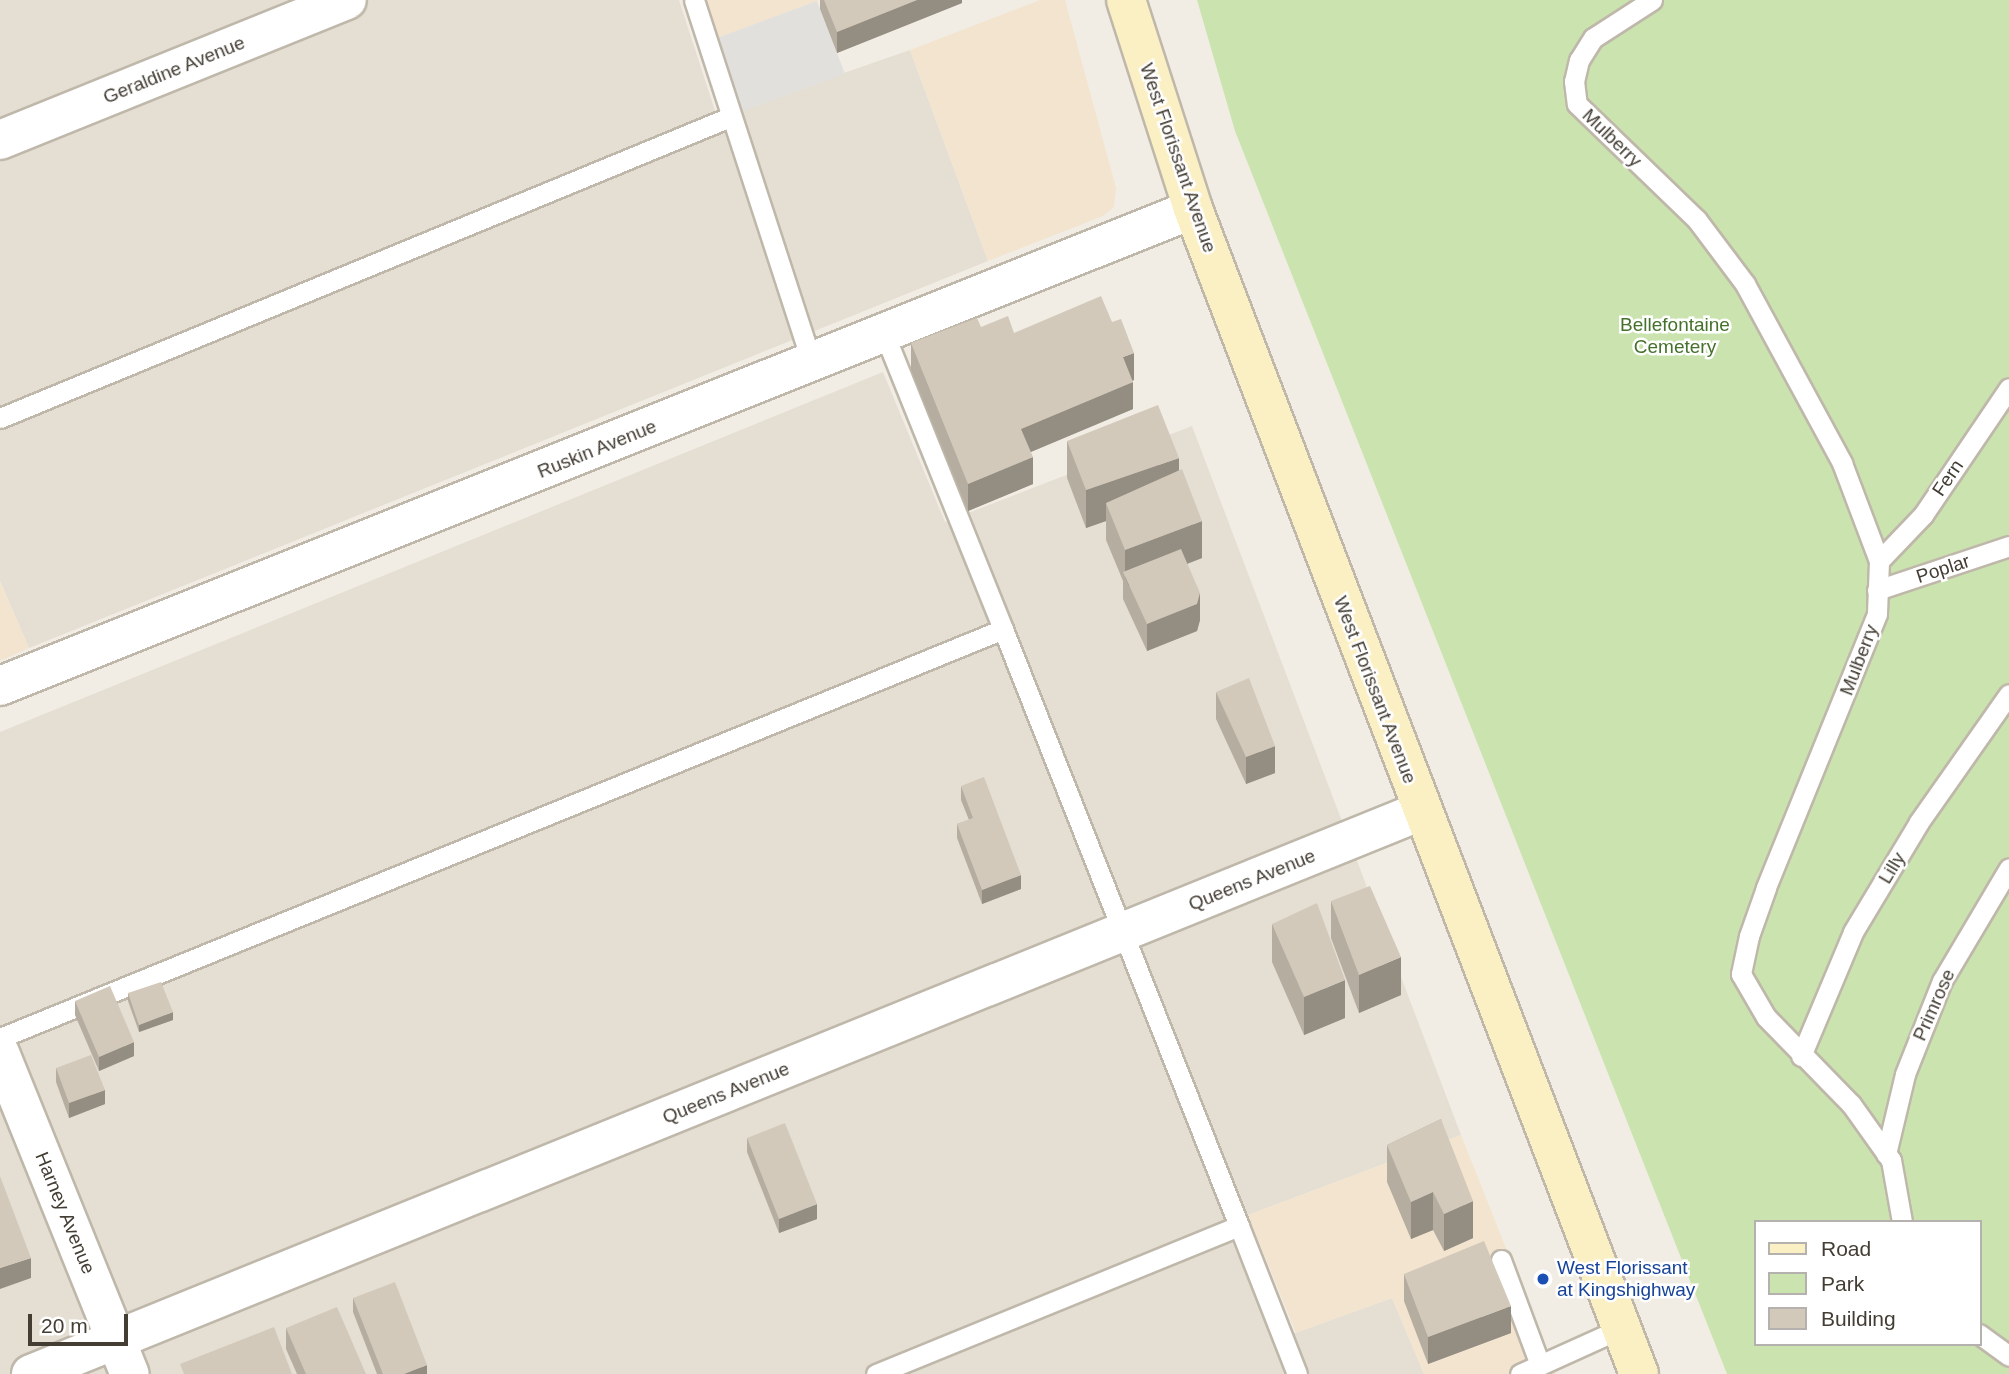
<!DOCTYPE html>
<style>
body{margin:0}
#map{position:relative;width:2009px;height:1374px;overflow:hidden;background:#f1ede4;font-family:Arial,sans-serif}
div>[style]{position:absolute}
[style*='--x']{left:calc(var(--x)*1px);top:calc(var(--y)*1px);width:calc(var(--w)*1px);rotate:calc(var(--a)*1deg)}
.residential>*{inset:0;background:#e5dfd3}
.commercial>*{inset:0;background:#f3e4d0}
.green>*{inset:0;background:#cbe4af}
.parking>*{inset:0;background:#e2e0dc}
.roads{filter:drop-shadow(2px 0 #bfb8aa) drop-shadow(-2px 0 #bfb8aa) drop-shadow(0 2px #bfb8aa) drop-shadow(0 -2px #bfb8aa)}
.service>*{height:19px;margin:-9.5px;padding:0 9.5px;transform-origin:9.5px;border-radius:9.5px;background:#fff}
.minor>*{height:38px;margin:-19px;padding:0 19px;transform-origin:19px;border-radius:19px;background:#fff}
.secondary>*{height:38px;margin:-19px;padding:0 19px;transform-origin:19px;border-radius:19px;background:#fbefc4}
.wall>*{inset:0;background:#b5ada0}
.shaded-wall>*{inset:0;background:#938d82}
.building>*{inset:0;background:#d2c9ba}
.dots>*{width:19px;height:19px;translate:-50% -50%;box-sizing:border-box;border:4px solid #fff;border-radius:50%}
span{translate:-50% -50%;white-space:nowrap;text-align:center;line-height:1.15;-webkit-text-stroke:5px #fff;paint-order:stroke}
.street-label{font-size:19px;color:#433d34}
.park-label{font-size:19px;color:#45712b}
.transit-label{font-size:19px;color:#164399}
.left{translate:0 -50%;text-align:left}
.legend{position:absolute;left:1754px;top:1220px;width:228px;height:126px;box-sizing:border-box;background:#fff;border:2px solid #b4b1ae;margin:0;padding:9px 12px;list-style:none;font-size:21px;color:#433d34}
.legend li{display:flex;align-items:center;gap:14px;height:35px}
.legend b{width:35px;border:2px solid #b4b1ae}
.scale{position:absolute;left:28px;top:1314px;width:100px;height:32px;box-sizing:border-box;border:4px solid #433d34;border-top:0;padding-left:9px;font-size:21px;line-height:24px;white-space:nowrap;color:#433d34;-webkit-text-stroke:5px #fff;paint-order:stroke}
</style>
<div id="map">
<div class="residential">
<div style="clip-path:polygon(0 0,679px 0,717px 117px,910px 50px,988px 261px,29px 648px,0 581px)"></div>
<div style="clip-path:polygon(883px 372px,945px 522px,1192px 426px,1461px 1135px,1224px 1224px,1275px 1340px,1392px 1298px,1424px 1374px,0 1374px,0 732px)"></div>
</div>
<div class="commercial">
<div style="clip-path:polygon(705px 0,820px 0,717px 38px)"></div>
<div style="clip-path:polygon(1040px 0,1065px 0,1116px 188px,1114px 207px,1103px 216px,988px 261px,910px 50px)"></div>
<div style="clip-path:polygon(0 581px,29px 648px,0 661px)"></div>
<div style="clip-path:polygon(1461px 1135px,1556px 1374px,1424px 1374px,1392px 1298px,1296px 1333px,1248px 1215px)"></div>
</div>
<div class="green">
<div style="clip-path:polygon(evenodd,1197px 0,2009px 0,2009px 1374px,1727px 1374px,1235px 131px,1197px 0,1755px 1222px,1979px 1222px,1979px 1344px,1755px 1344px,1755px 1222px)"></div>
</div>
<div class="parking">
<div style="clip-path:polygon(817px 1px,845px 74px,743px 111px,717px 38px)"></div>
</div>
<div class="roads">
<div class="service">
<div style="--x:694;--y:0;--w:382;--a:72"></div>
<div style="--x:1652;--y:0;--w:70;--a:147.2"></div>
<div style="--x:1593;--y:38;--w:26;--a:122"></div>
<div style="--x:1579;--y:60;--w:22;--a:103"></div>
<div style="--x:1574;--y:81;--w:23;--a:83"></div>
<div style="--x:1577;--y:104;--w:167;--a:44"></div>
<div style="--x:1697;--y:220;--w:80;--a:53.1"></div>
<div style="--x:1745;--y:284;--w:204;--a:61.5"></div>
<div style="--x:1842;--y:463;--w:105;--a:69.3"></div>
<div style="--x:1879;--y:561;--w:53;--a:92.2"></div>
<div style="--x:1877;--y:614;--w:296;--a:112.1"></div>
<div style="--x:1766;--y:888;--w:51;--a:109.5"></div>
<div style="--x:1749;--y:936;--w:39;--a:102"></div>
<div style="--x:1741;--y:974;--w:50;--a:59.8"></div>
<div style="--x:1766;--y:1017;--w:122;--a:45.7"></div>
<div style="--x:1851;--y:1104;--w:69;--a:54.5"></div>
<div style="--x:1891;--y:1160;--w:63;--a:79.9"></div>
<div style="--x:0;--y:418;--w:790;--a:-22.41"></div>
<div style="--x:1879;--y:561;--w:64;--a:-46.3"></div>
<div style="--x:1923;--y:515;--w:153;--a:-55.9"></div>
<div style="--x:1877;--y:590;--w:139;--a:-18.4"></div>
<div style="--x:0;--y:1038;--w:1083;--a:-22.18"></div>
<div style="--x:1003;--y:629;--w:319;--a:-111.9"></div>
<div style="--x:1801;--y:1056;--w:134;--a:-67.2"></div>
<div style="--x:1853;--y:932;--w:128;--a:-59"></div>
<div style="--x:1919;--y:822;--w:156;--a:-54.9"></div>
<div style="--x:1886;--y:1154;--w:82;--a:-76.6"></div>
<div style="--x:1905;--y:1074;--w:100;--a:-68.3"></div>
<div style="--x:1942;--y:981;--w:131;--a:-59.3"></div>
<div style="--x:1239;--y:1226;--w:159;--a:68.6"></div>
<div style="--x:1501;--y:1260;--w:112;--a:69.6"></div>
<div style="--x:1979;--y:1334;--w:37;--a:36"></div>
<div style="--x:876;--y:1374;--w:392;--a:-22.2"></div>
<div style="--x:1239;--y:1226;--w:642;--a:-111.57"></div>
<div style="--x:1520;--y:1374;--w:112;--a:-24.3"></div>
</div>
<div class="minor">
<div style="--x:0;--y:140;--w:374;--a:-22"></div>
<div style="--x:0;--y:686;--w:1285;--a:-21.79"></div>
<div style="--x:0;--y:1053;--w:346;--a:68"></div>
<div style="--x:31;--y:1374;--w:1500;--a:-22.05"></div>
</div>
<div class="secondary">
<div style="--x:1126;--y:0;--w:219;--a:72.2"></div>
<div style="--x:1193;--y:209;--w:1247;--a:69.05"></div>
</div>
</div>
<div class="wall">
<div style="clip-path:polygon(820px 0,962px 0,962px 3px,837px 53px,820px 9px)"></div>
<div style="clip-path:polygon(981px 327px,1014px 333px,1134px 380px,1132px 381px,1133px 409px,1031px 452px,1033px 484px,968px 511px,911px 370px,911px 343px)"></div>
<div style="clip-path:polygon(1067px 441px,1179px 470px,1202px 558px,1187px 564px,1200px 620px,1197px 631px,1147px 651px,1123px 599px,1123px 581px,1106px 540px,1106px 521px,1086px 528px,1067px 478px)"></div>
<div style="clip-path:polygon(1216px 692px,1275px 773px,1246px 784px,1216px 719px)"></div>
<div style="clip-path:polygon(961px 786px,1021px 889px,982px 904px,957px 838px,957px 824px,969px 820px,961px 800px)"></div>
<div style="clip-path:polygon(1331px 901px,1401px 995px,1359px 1013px,1331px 938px)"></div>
<div style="clip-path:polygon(1272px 924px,1345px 1018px,1304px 1035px,1272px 962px)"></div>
<div style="clip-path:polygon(128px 993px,173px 1020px,139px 1032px,128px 1001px)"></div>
<div style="clip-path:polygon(75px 1001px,134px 1056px,99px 1071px,75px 1015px)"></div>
<div style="clip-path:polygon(56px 1068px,105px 1104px,69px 1118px,56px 1082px)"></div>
<div style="clip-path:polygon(1441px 1119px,1473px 1238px,1444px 1251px,1433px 1230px,1411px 1239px,1387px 1182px,1387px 1145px)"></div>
<div style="clip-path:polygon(747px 1138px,817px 1219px,779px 1233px,747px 1152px)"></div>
<div style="clip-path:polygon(1404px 1274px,1511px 1333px,1428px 1364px,1404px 1301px)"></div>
<div style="clip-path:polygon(353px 1298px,427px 1374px,377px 1374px,353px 1312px)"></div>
<div style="clip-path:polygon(286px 1328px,366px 1374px,297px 1374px,286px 1349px)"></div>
</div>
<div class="shaded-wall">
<div style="clip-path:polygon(917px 0,962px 0,962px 3px,837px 53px,837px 32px)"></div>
<div style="clip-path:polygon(1134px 353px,1134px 380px,1123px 384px,1123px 357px)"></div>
<div style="clip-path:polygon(1133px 382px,1133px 409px,1021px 456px,1021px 429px)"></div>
<div style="clip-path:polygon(1033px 457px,1033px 484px,968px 511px,968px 484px)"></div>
<div style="clip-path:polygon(1179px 458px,1179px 496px,1106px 503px,1106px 521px,1086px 528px,1086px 490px)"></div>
<div style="clip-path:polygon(1202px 521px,1202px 558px,1129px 586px,1125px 577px,1125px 550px)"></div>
<div style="clip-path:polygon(1200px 593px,1200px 620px,1197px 631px,1147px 651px,1147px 624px)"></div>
<div style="clip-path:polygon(1275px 746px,1275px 773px,1246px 784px,1246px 757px)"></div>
<div style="clip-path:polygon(1021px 875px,1021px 889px,982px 904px,982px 890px)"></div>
<div style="clip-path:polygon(1401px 957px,1401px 995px,1359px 1013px,1359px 975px)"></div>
<div style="clip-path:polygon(1345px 980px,1345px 1018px,1304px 1035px,1304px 997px)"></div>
<div style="clip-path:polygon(173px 1012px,173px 1020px,139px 1032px,139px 1025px)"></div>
<div style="clip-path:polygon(134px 1042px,134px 1056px,99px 1071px,99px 1057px)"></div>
<div style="clip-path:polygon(105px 1090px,105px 1104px,69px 1118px,69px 1103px)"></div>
<div style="clip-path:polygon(1433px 1192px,1433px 1230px,1411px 1239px,1411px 1202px)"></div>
<div style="clip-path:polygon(1473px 1201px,1473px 1238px,1444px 1251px,1444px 1214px)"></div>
<div style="clip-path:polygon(817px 1204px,817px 1219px,779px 1233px,779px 1219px)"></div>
<div style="clip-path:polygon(31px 1258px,31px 1278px,0 1289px,0 1268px)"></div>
<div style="clip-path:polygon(1511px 1306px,1511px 1333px,1428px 1364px,1428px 1337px)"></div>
<div style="clip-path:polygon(427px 1365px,427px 1374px,404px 1374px)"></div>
</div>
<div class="building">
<div style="clip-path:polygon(824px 0,917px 0,837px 32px)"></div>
<div style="clip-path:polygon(1101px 296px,1112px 322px,1121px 319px,1134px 353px,1123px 357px,1133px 382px,1021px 429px,1033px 457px,968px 484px,911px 343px,977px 318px,981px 327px,1008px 316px,1014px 333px)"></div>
<div style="clip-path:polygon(1158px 405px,1179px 458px,1086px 490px,1067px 441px)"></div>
<div style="clip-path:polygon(1182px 469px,1202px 521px,1125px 550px,1106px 503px)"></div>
<div style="clip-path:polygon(1181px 549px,1200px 593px,1197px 604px,1147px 624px,1123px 572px)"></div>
<div style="clip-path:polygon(1249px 678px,1275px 746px,1246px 757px,1216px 692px)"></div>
<div style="clip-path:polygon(984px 777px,1021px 875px,982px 890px,957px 824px,973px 818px,961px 786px)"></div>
<div style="clip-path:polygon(1370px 886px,1401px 957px,1359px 975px,1331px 901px)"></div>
<div style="clip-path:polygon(1317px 903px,1345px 980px,1304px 997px,1272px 924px)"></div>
<div style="clip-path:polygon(161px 982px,173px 1012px,139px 1025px,128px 993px)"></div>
<div style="clip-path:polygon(110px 986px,134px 1042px,99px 1057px,75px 1001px)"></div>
<div style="clip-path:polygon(91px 1055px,105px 1090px,69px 1103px,56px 1068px)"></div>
<div style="clip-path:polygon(1441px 1119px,1473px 1201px,1444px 1214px,1433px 1192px,1411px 1202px,1387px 1145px)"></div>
<div style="clip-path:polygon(785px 1123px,817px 1204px,779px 1219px,747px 1138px)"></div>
<div style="clip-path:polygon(0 1176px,31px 1258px,0 1268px)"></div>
<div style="clip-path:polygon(1484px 1241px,1511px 1306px,1428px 1337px,1404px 1274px)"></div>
<div style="clip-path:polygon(395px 1282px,427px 1365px,404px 1374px,383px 1374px,353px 1298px)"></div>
<div style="clip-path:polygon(337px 1307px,366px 1374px,306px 1374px,286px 1328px)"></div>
<div style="clip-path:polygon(274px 1327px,292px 1374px,184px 1374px,180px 1364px)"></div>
</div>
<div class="dots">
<div style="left:1543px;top:1279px;background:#1a4fb4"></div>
</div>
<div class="street-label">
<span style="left:174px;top:70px;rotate:-22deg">Geraldine Avenue</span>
<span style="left:1612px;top:138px;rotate:44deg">Mulberry</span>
<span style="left:1178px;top:158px;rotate:71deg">West Florissant Avenue</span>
<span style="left:597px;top:449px;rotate:-22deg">Ruskin Avenue</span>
<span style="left:1948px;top:478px;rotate:-56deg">Fern</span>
<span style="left:1943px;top:569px;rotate:-18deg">Poplar</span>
<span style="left:1859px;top:660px;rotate:-69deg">Mulberry</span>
<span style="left:1375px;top:690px;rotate:69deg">West Florissant Avenue</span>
<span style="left:1892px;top:868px;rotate:-59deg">Lilly</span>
<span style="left:1252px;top:880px;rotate:-22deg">Queens Avenue</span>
<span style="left:1934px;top:1005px;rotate:-66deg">Primrose</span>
<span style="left:726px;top:1093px;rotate:-22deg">Queens Avenue</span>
<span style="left:65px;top:1213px;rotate:68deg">Harney Avenue</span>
</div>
<div class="park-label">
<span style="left:1675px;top:336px">Bellefontaine<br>Cemetery</span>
</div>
<div class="transit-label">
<span class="left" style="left:1557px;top:1279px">West Florissant<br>at Kingshighway</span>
</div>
<ul class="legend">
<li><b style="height:9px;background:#fbefc4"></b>Road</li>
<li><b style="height:19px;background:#cbe4af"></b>Park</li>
<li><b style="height:19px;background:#d2c9ba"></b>Building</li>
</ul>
<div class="scale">20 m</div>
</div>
